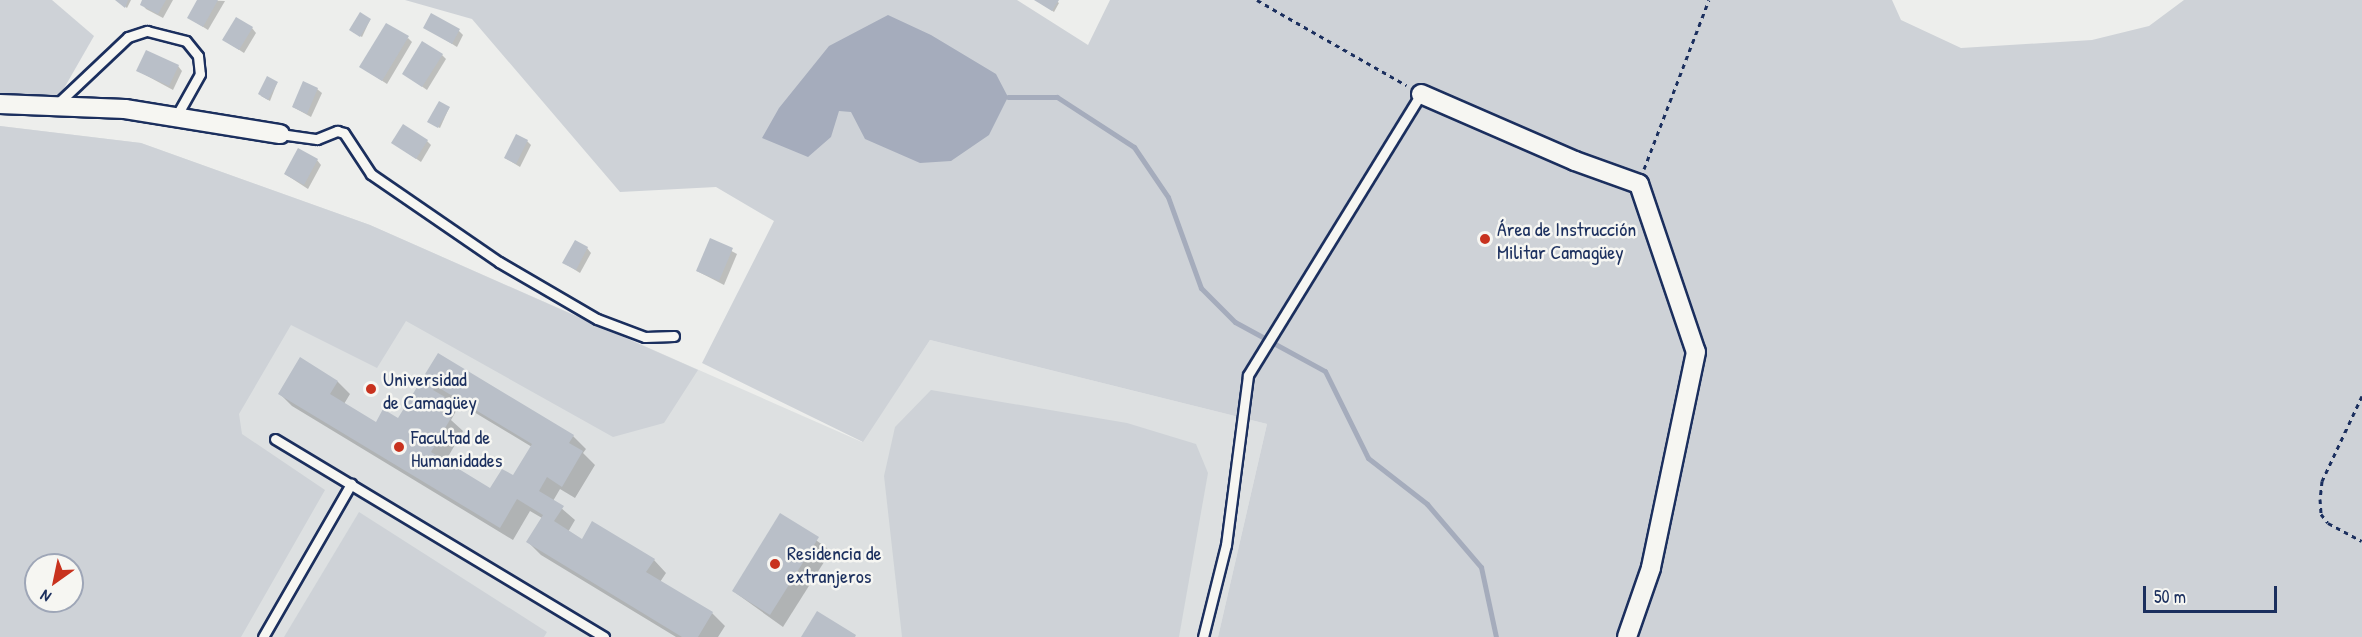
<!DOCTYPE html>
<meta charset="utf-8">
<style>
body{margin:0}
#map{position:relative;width:2362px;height:637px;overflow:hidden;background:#edeeec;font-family:"Patrick Hand",sans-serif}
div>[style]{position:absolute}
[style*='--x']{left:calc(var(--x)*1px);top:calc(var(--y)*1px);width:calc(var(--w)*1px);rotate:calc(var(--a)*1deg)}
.built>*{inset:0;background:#dde0e1}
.green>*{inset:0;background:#ced2d7}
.water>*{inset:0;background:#a5acbc}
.shadow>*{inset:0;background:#0003}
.stream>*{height:5px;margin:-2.5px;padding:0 2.5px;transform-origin:2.5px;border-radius:2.5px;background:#a5acbc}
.building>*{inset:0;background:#b9bfc8}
.path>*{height:3px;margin-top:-1.5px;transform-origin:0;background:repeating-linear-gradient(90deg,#1b2f5e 0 4.5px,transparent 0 9px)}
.roads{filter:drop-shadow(2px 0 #1b2f5e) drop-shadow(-2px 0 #1b2f5e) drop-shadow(0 2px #1b2f5e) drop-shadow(0 -2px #1b2f5e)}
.service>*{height:9px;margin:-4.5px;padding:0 4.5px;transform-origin:4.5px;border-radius:4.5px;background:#f6f6f2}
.minor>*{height:18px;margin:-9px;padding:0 9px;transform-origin:9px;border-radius:9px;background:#f6f6f2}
.dots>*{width:16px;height:16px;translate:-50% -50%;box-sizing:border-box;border:3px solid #f6f6f2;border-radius:50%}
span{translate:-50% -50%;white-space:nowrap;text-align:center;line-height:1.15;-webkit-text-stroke:5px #f6f6f2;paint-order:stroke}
.poi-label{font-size:20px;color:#1b2f5e}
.left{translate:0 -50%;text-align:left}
.north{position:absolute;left:24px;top:553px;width:60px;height:60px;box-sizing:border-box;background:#f6f6f2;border:2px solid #9ea6b7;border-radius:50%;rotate:213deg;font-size:16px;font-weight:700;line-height:24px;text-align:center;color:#1b2f5e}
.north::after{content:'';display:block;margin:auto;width:21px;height:27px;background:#c8321e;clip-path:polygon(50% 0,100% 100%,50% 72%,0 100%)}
.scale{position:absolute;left:2143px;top:586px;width:134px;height:27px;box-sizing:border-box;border:3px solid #1b2f5e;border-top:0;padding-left:8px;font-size:18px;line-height:21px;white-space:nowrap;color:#1b2f5e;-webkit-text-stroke:4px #f6f6f2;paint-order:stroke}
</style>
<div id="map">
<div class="built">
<div style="clip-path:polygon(evenodd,0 126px,141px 143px,370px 225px,862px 442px,930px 340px,1267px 424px,1218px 637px,0 637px,0 126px,36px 565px,72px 565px,72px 601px,36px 601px,36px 565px)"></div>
</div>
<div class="green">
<div style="clip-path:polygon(0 0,52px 0,94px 36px,55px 104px,0 99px)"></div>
<div style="clip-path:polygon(405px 0,1017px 0,1088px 45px,1110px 0,1892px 0,1901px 20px,1961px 48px,2092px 40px,2149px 26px,2184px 0,2362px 0,2362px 637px,1218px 637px,1267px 424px,930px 340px,863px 442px,702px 363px,774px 221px,716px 187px,620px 192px,472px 19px)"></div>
<div style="clip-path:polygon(evenodd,0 126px,141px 143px,370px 225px,698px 370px,664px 423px,613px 437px,406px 321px,377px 368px,291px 325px,239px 414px,242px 434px,325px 490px,241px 637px,0 637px,0 126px,36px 565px,72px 565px,72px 601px,36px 601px,36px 565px)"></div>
<div style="clip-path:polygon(931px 390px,1127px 423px,1196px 444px,1208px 473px,1179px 637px,902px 637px,884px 476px,895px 427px)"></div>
<div style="clip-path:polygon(359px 512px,547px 632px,544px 637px,284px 637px)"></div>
</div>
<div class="water">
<div style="clip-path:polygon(888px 15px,931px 35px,996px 74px,1008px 97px,989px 135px,951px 161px,920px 163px,865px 139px,851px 112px,839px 111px,831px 137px,808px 157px,762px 138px,779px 108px,829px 46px)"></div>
</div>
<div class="shadow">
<div style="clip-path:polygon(117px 0,131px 0,127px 8px)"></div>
<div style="clip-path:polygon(144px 0,173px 0,163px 18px,146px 9px,142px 4px)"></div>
<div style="clip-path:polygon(199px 0,225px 1px,208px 30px,189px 18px)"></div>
<div style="clip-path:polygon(1036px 0,1055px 0,1059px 3px,1054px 12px)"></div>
<div style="clip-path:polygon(370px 20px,362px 37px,353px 32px)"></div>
<div style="clip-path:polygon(425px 27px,459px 31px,463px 35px,457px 47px)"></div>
<div style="clip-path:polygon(252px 28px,256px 33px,244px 53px,224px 40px)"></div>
<div style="clip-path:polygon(408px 38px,412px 42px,387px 84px,361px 67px)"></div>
<div style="clip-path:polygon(442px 55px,446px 59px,427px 90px,404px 74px)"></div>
<div style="clip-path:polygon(178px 66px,182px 71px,173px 90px,138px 71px)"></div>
<div style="clip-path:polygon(277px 83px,270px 101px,261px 96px)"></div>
<div style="clip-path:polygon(317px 89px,322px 93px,311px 117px,293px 107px)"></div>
<div style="clip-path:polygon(449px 108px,440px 128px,431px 123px)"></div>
<div style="clip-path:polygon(427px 141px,431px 145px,421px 162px,393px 143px)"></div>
<div style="clip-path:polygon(527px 141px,531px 145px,520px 167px,505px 158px)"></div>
<div style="clip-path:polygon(317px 160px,321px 165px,308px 189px,285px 174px)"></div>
<div style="clip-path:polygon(711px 240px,737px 254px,724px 285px,697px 271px)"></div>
<div style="clip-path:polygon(587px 248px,591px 253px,580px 273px,564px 263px)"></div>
<div style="clip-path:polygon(evenodd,438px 355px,573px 436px,586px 449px,583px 453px,595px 465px,575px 498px,560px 489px,553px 501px,575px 520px,568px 532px,583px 541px,654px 560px,666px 573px,660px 582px,712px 613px,725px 626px,718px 637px,676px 637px,541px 555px,528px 542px,542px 518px,530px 511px,513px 540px,292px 406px,280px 394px,300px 359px,338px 382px,350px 394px,344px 404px,376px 424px,399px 420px,438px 355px,449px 397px,532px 447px,513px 477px,490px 490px,445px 462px,463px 431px,451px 420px,456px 411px,447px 401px,449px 397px)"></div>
<div style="clip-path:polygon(781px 515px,831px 551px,783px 627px,733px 591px)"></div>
</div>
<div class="stream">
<div style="--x:1008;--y:97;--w:49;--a:0"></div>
<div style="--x:1057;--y:97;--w:92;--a:33"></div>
<div style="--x:1134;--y:147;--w:60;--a:55.8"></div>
<div style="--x:1168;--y:197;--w:97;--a:70.1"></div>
<div style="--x:1201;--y:288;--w:48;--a:45"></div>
<div style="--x:1235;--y:322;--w:102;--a:28.6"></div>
<div style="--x:1325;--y:371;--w:97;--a:63.7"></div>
<div style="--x:1368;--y:458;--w:75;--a:37.9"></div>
<div style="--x:1427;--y:504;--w:83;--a:49.4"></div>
<div style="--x:1481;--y:567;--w:72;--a:77.9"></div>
</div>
<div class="building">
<div style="clip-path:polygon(115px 0,128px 0,125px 8px)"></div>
<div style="clip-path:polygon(142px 0,166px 0,158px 14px,140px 5px)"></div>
<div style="clip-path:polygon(197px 0,218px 0,203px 27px,187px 18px)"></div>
<div style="clip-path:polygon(1034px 0,1059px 0,1052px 11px)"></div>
<div style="clip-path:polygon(360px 12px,371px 19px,360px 37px,349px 30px)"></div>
<div style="clip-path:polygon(431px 13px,460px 29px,452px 44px,423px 28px)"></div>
<div style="clip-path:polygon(236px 17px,253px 27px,239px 50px,222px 40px)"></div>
<div style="clip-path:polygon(386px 23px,409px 36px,382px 81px,359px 67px)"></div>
<div style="clip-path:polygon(422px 41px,443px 54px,422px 87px,402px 74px)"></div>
<div style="clip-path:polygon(146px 50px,179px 65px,169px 86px,136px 71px)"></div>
<div style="clip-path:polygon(267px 76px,278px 82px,268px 100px,258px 94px)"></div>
<div style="clip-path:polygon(303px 81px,318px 88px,307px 114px,292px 107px)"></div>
<div style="clip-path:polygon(439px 101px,450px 107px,438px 128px,427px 122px)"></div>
<div style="clip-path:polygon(403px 124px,428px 140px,416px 159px,391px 143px)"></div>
<div style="clip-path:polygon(516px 134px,528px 140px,516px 164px,504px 158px)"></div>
<div style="clip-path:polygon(298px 148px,318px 159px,304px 185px,284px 174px)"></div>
<div style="clip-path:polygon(710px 238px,733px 248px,719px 281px,696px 271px)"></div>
<div style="clip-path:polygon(575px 240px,588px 247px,576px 270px,562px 263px)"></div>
<div style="clip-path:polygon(evenodd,438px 353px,574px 435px,569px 443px,583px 451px,562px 487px,547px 477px,539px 491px,564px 506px,554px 521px,582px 539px,592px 521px,655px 559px,646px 572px,713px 612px,698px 637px,682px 637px,526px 542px,543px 515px,517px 499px,500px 528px,278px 394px,300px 357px,338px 381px,330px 394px,376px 422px,383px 409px,398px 418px,438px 353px,436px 386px,532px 444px,513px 475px,502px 469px,490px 488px,431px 452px,451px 418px,437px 409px,445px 397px,433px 390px,436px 386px)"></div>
<div style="clip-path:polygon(780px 513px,819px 537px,770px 615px,732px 591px)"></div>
<div style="clip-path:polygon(817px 611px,856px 635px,855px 637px,801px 637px)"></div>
</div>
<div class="path">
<div style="--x:1257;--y:0;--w:172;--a:29.7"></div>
<div style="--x:1644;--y:169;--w:181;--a:-69"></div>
<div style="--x:2362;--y:396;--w:94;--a:115.2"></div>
<div style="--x:2322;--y:481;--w:18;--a:96"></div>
<div style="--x:2320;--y:499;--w:15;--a:86"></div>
<div style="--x:2321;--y:514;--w:11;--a:52"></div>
<div style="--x:2328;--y:523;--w:38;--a:28"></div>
</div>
<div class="roads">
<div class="service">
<div style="--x:56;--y:105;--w:99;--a:-43.4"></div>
<div style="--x:128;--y:37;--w:20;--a:-18"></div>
<div style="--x:147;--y:31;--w:40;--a:14.4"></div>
<div style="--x:186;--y:41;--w:19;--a:51"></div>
<div style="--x:198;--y:56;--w:18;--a:84"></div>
<div style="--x:200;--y:74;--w:47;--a:119.3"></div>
<div style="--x:280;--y:134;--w:37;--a:8"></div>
<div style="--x:317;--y:139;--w:22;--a:-22"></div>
<div style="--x:337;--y:131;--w:7;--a:16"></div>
<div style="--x:344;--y:133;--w:49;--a:56.6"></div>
<div style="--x:371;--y:174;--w:155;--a:34.5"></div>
<div style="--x:499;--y:262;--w:113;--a:30.2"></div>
<div style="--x:597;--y:319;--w:51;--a:20.6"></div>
<div style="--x:645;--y:337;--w:29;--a:-2"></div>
<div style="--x:275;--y:439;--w:384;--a:31"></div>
<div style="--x:263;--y:637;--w:177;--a:-60.1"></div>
<div style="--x:1203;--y:637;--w:95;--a:-76"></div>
<div style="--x:1226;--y:545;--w:171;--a:-82.6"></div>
<div style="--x:1248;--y:375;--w:330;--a:-58.4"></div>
</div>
<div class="minor">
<div style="--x:1421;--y:94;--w:168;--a:23.5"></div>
<div style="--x:1575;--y:161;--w:68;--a:19.8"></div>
<div style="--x:1639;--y:184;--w:177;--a:71.3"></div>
<div style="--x:1696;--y:352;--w:221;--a:101.8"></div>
<div style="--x:1651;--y:568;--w:73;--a:109.2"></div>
<div style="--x:0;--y:104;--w:125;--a:2.3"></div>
<div style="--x:125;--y:109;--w:157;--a:9.2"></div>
</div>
</div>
<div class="dots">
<div style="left:1485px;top:239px;background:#c8321e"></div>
<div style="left:371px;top:389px;background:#c8321e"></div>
<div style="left:399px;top:447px;background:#c8321e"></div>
<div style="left:775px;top:564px;background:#c8321e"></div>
</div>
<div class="poi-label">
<span class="left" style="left:1497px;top:240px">Área de Instrucción<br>Militar Camagüey</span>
<span class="left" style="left:383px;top:390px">Universidad<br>de Camagüey</span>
<span class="left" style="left:411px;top:448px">Facultad de<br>Humanidades</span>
<span class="left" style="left:787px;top:564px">Residencia de<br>extranjeros</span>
</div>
<div class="north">N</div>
<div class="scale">50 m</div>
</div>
